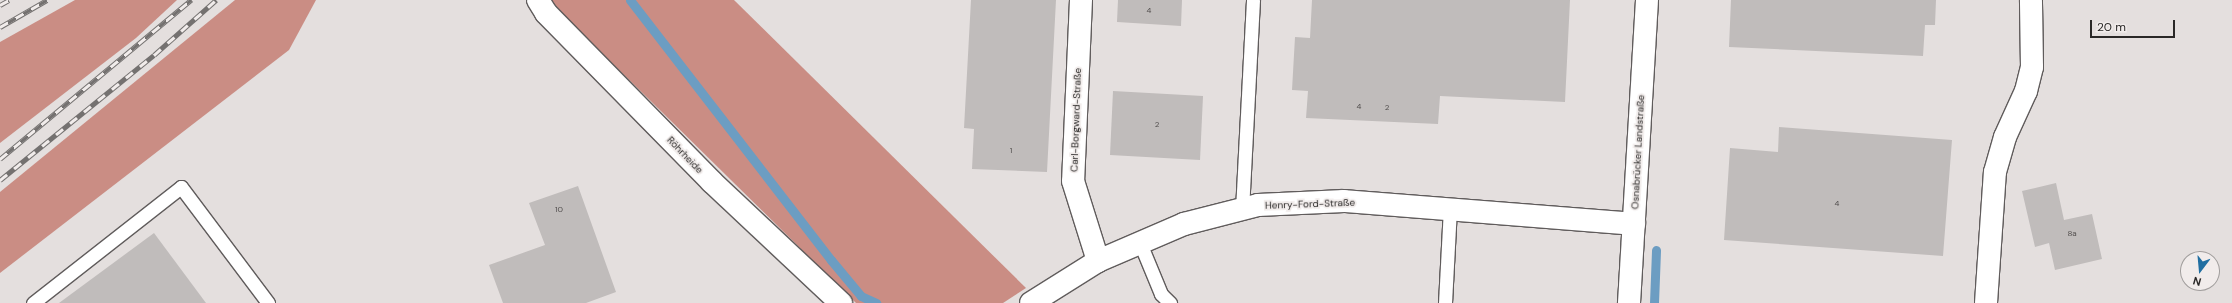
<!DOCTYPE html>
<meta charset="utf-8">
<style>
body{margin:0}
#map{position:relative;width:2232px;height:303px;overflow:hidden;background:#e4dfde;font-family:"DM Sans",sans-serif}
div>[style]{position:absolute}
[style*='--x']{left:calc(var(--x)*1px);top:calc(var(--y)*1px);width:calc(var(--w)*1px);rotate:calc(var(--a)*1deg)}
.forest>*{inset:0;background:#ca8d84}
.stream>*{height:9px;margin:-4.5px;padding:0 4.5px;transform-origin:4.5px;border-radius:4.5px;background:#6c9dc2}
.building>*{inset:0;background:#c0bcbb}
.roads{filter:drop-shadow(1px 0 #605c5c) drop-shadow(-1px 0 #605c5c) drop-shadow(0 1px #605c5c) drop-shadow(0 -1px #605c5c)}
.lane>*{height:13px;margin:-6.5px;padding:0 6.5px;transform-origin:6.5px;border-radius:6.5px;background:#fff}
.street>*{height:22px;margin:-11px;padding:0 11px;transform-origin:11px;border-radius:11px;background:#fff}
.secondary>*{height:22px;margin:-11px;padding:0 11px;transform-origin:11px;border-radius:11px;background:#fff}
.rail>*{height:4.5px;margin-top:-2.25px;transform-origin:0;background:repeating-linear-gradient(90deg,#f1eceb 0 9px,#747170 0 18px);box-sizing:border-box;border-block:1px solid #747170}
span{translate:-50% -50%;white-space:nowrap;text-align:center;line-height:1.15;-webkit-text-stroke:3.5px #f1eceb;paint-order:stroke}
.number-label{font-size:8px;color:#504d4c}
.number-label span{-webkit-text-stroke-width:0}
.street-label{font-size:10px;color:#2a2827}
.north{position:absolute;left:2180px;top:251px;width:40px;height:40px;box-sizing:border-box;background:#f1eceb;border:1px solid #a19e9d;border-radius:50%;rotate:196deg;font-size:11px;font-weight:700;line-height:16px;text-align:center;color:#2a2827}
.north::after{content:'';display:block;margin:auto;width:14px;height:18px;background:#216fa2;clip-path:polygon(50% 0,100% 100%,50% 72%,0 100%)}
.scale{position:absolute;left:2090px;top:20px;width:85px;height:18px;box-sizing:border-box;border:2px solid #2a2827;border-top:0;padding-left:5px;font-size:12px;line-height:14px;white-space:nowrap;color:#2a2827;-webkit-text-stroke:3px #f1eceb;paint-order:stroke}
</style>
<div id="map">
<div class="forest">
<div style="clip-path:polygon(75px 0,177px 0,136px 38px,0 143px,0 42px)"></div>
<div style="clip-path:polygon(235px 0,316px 0,289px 50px,0 273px,0 192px)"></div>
<div style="clip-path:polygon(548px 0,734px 0,1026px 288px,1003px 303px,856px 303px)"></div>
</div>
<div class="stream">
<div style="--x:630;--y:0;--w:329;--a:52.3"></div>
<div style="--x:831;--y:260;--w:47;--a:50.2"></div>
<div style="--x:861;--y:296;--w:17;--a:25"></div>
<div style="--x:1654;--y:303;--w:53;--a:-87.8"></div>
</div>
<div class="building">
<div style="clip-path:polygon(971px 0,1056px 0,1047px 172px,972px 169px,974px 129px,964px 128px)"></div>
<div style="clip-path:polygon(1118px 0,1182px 0,1181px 26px,1117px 22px)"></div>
<div style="clip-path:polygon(1312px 0,1570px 0,1565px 102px,1440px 96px,1438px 124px,1306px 118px,1308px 91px,1292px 90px,1295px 37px,1310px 38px)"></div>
<div style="clip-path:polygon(1731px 0,1936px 0,1935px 25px,1925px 25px,1923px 56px,1729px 47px)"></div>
<div style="clip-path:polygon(1113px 91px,1203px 96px,1200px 160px,1110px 155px)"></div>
<div style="clip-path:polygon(1779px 127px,1952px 140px,1943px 256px,1724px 240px,1730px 148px,1778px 152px)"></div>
<div style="clip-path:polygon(2056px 183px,2064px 220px,2092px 214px,2102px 259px,2055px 270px,2049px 243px,2035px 247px,2022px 191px)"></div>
<div style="clip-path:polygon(578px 186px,616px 292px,586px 303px,503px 303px,489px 265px,545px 245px,529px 203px)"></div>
<div style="clip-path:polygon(154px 233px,206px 303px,59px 303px)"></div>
</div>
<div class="roads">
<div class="lane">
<div style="--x:1242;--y:210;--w:210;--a:-87"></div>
<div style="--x:1140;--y:243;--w:55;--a:67.6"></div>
<div style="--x:1161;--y:294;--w:13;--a:45"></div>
<div style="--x:33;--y:303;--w:188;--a:-38.1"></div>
<div style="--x:181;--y:187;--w:145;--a:53.1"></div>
<div style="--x:1445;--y:303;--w:94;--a:-87"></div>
</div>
<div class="street">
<div style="--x:538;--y:0;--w:15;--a:58"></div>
<div style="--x:546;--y:13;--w:237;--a:45.5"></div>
<div style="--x:712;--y:182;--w:177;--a:43.2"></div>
<div style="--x:1081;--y:0;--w:181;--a:92.5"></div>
<div style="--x:1073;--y:181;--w:84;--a:72.6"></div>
<div style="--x:1031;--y:303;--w:79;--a:-32.1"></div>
<div style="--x:1098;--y:261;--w:94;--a:-23.3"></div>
<div style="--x:1184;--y:224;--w:76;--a:-14.4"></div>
<div style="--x:1258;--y:205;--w:86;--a:-2.7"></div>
<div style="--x:1344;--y:201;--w:291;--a:4.5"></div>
<div style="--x:1986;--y:303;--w:131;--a:-86.1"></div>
<div style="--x:1995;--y:172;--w:36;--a:-74"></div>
<div style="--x:2005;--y:137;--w:51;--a:-65.5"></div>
<div style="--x:2026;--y:91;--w:25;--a:-76"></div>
<div style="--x:2032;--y:67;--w:67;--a:-90.9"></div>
</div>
<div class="secondary">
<div style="--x:1629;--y:303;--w:304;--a:-86.6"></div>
</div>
</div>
<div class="rail">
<div style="--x:0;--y:5;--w:10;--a:-29"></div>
<div style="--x:0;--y:27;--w:54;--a:-29.9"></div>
<div style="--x:0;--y:159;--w:249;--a:-39.8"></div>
<div style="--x:0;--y:180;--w:198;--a:-39.1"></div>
<div style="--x:154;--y:55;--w:83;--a:-41.6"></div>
</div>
<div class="number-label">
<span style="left:1149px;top:11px">4</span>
<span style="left:1359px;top:107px">4</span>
<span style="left:1387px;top:108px">2</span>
<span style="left:1157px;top:125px">2</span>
<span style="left:1011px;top:151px">1</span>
<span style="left:1837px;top:204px">4</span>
<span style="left:559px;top:210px">10</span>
<span style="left:2072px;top:234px">8a</span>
</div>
<div class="street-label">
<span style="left:1076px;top:120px;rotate:-88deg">Carl-Borgward-Straße</span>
<span style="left:1638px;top:152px;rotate:-87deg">Osnabrücker Landstraße</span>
<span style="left:685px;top:155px;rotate:46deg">Röhrheide</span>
<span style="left:1310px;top:204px;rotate:-2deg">Henry-Ford-Straße</span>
</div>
<div class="north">N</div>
<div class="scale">20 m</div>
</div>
